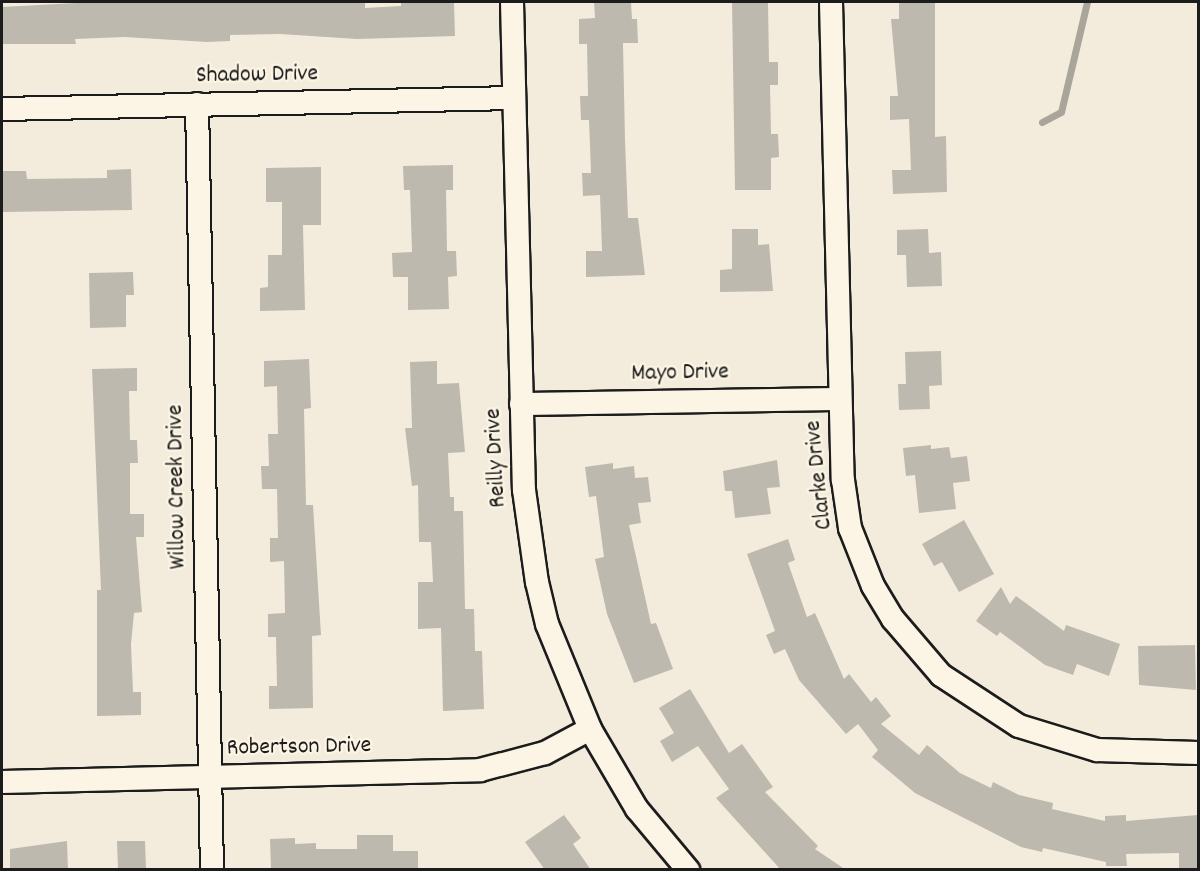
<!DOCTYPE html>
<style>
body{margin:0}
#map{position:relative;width:1200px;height:871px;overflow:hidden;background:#f3ecdd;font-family:Dekko,sans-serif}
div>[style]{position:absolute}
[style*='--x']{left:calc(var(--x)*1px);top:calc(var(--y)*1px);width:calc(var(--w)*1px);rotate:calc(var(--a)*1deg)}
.stream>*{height:7px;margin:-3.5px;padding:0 3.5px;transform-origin:3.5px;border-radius:3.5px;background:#aaa59b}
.building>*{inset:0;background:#beb9ae}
.roads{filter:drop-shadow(2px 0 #1c1c1c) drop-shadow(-2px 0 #1c1c1c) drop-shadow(0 2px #1c1c1c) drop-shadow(0 -2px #1c1c1c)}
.minor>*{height:22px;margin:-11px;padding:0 11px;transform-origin:11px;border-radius:11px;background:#fcf5e5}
span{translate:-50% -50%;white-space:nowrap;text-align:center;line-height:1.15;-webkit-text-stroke:4.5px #fcf5e5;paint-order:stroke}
.street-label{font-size:24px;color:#1c1c1c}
.frame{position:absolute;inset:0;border:3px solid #1c1c1c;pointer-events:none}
</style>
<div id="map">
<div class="stream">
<div style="--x:1042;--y:122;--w:21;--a:-28"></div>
<div style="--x:1061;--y:112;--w:113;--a:-76.7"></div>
</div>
<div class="building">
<div style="clip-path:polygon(94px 2px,365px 2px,365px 8px,401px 6px,401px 2px,454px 2px,455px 36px,357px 39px,280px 34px,230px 35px,230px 41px,207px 42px,125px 37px,75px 39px,76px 44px,2px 44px,2px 7px)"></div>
<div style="clip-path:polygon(594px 2px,631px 2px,632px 19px,637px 19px,638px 43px,623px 43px,625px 140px,628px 218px,638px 218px,645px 275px,586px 277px,586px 251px,602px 251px,600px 195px,583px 196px,582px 173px,591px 173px,589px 120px,581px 120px,580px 96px,588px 96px,587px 44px,579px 44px,579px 19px,595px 18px)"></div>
<div style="clip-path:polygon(732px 2px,768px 2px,769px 62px,778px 62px,778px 85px,770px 85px,771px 134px,778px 134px,779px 157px,771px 158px,771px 190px,735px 190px)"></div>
<div style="clip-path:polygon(899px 2px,935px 2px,935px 137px,946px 136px,947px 192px,893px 194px,892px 170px,911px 170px,909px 119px,890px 120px,890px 96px,898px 96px,891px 19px,899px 19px)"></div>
<div style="clip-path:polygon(453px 165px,453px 190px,446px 190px,447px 251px,456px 251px,457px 276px,448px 277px,449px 309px,408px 310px,408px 277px,393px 277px,392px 253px,412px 252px,410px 190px,404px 190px,403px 166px)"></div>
<div style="clip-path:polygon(321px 167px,321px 225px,303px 225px,305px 310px,260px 311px,260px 288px,268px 287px,268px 255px,282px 255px,282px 202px,266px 202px,266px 168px)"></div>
<div style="clip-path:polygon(131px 169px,132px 210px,3px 212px,3px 171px,26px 171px,27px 179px,107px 178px,107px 170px)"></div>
<div style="clip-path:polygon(732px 229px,758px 229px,758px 245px,769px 244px,773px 291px,720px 292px,720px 270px,732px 269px)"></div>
<div style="clip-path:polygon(928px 229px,929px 253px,941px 252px,942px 286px,907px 287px,906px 255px,897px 255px,897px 230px)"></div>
<div style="clip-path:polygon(133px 272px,134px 295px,126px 295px,126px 327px,90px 328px,89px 273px)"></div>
<div style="clip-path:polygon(941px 351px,942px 385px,929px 386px,930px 409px,899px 410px,898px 384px,906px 384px,905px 352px)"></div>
<div style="clip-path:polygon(309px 359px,311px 408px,304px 409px,306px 505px,313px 505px,321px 635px,312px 636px,313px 708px,269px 709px,269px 686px,277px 686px,276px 637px,268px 637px,268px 614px,285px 613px,284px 561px,270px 562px,270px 538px,278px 538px,277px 489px,262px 489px,261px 466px,269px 466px,268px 434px,278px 434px,277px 386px,264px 387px,264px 361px)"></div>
<div style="clip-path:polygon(437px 361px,437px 384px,459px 383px,465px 452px,448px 453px,450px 497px,454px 497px,454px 511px,463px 511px,465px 609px,474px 609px,475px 651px,482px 651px,484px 709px,443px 711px,441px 628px,418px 629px,418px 582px,433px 582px,431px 542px,419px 542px,418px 485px,412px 486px,405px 428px,412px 428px,410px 362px)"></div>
<div style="clip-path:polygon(137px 368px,137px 391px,129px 391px,130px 440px,137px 440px,138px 463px,130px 463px,130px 514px,144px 514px,144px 537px,136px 537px,142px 612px,134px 613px,131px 644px,133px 692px,141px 692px,141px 715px,97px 716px,97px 590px,101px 590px,92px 369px)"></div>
<div style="clip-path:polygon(931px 445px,931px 449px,949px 447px,951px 458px,967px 456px,970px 481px,953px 483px,956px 509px,919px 513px,915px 475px,906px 476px,903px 448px)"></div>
<div style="clip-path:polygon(777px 460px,780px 487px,767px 488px,771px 514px,735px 518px,732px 491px,725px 491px,723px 471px)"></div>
<div style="clip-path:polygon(613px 463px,613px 469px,634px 466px,635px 478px,648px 477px,651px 502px,638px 503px,641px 523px,629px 525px,651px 624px,656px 623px,673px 669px,634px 683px,607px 614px,595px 559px,604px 557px,596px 496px,589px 497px,585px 467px)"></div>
<div style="clip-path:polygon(964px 520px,994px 574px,959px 592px,942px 562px,934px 566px,922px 544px)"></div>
<div style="clip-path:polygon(788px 539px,795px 560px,788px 563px,807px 617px,815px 613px,844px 679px,849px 674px,871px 702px,876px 697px,891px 716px,881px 724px,919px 755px,927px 745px,960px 773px,991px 788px,993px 782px,1019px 795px,1053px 803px,1052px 809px,1105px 821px,1105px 816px,1126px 815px,1126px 821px,1198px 815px,1198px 870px,1179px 870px,1179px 853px,1126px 854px,1127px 866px,1106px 866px,1106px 862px,1043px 848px,1042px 852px,1021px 847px,915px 793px,872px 757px,878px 750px,858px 724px,846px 734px,799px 680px,785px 649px,774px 654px,766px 635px,775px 631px,747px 554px)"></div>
<div style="clip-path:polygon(1001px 587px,1010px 604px,1016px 596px,1064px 631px,1066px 625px,1120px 644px,1109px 676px,1077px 664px,1073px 675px,1045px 665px,1000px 632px,997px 636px,976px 621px)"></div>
<div style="clip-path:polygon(1195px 645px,1196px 690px,1139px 685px,1138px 646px)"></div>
<div style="clip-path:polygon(690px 689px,729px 753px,742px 744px,773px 787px,765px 792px,818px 846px,815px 849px,846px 870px,781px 870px,716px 798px,729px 789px,698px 746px,672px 762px,660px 741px,674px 733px,659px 708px)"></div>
<div style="clip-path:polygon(564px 815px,581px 838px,573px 844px,591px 870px,545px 870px,525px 842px)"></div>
<div style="clip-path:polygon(357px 835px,393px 835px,393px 851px,418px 851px,418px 870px,271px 870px,270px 839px,295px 838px,295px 844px,316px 843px,316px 849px,357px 849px)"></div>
<div style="clip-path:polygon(67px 841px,68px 870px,10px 870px,10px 849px)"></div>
<div style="clip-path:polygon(117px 841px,145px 841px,146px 870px,118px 870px)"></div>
</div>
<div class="roads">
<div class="minor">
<div style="--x:512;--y:2;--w:488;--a:88.6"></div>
<div style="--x:524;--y:490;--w:93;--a:82"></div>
<div style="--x:537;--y:582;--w:43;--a:76.6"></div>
<div style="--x:547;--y:624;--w:113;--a:67.7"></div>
<div style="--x:590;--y:729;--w:93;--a:59.6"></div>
<div style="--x:637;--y:809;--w:80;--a:50.1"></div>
<div style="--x:831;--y:2;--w:478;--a:88.6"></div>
<div style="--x:843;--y:480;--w:49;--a:81.7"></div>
<div style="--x:850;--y:528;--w:62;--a:68.4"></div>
<div style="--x:873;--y:586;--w:39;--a:59"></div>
<div style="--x:893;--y:619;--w:74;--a:49.4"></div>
<div style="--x:941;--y:675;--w:93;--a:33.2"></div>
<div style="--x:1019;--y:726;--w:82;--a:17.1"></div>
<div style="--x:1097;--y:750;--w:101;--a:1.7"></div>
<div style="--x:197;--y:104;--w:766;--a:88.88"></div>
<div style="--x:2;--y:109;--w:512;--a:-1.23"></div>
<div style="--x:521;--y:404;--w:319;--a:-0.9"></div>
<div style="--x:2;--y:782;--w:478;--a:-1.4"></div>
<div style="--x:480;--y:770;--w:67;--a:-14.7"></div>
<div style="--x:545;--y:753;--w:51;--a:-28.1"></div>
</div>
</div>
<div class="street-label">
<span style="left:257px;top:76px;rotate:-1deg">Shadow Drive</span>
<span style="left:680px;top:374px;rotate:-1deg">Mayo Drive</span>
<span style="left:497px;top:458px;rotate:-93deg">Reilly Drive</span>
<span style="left:820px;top:475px;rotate:-96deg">Clarke Drive</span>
<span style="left:178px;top:487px;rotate:-91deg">Willow Creek Drive</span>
<span style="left:299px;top:748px;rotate:-1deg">Robertson Drive</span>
</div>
<div class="frame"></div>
</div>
